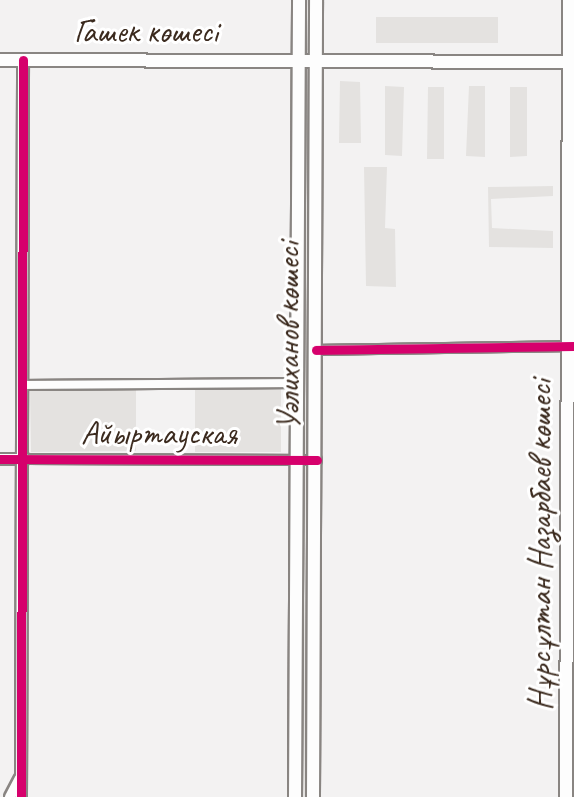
<!DOCTYPE html>
<meta charset="utf-8">
<style>
body{margin:0}
#map{position:relative;width:574px;height:797px;overflow:hidden;background:#f3f2f2;font-family:Caveat,sans-serif}
div>[style]{position:absolute}
[style*='--x']{left:calc(var(--x)*1px);top:calc(var(--y)*1px);width:calc(var(--w)*1px);rotate:calc(var(--a)*1deg)}
.green>*{inset:0;background:#e4e2e0}
.roads{filter:drop-shadow(2px 0 #898582) drop-shadow(-2px 0 #898582) drop-shadow(0 2px #898582) drop-shadow(0 -2px #898582)}
.minor>*{height:8px;margin:-4px;padding:0 4px;transform-origin:4px;border-radius:4px;background:#fdfdfd}
.tertiary>*{height:10px;margin:-5px;padding:0 5px;transform-origin:5px;border-radius:5px;background:#fdfdfd}
.secondary>*{height:12px;margin:-6px;padding:0 6px;transform-origin:6px;border-radius:6px;background:#fdfdfd}
.primary>*{height:12px;margin:-6px;padding:0 6px;transform-origin:6px;border-radius:6px;background:#fdfdfd}
.cycleway>*{height:9px;margin:-4.5px;padding:0 4.5px;transform-origin:4.5px;border-radius:4.5px;background:#d6006c}
span{translate:-50% -50%;white-space:nowrap;text-align:center;line-height:1.15;-webkit-text-stroke:6px #fff;paint-order:stroke}
.street-label{font-size:33px;color:#3b2a1e}
</style>
<div id="map">
<div class="green">
<div style="clip-path:polygon(303px 0,312px 0,312px 50px,303px 50px)"></div>
<div style="clip-path:polygon(376px 17px,498px 17px,498px 43px,376px 43px)"></div>
<div style="clip-path:polygon(300px 69px,311px 69px,310px 453px,299px 453px)"></div>
<div style="clip-path:polygon(340px 81px,360px 82px,361px 143px,339px 143px)"></div>
<div style="clip-path:polygon(385px 86px,404px 87px,402px 156px,385px 155px)"></div>
<div style="clip-path:polygon(469px 86px,485px 86px,485px 157px,466px 156px)"></div>
<div style="clip-path:polygon(428px 87px,444px 87px,444px 159px,427px 159px)"></div>
<div style="clip-path:polygon(510px 87px,527px 87px,527px 156px,510px 157px)"></div>
<div style="clip-path:polygon(364px 167px,387px 167px,385px 228px,395px 229px,396px 287px,366px 286px)"></div>
<div style="clip-path:polygon(553px 186px,553px 196px,491px 199px,492px 228px,553px 231px,553px 248px,489px 247px,488px 187px)"></div>
<div style="clip-path:polygon(136px 388px,136px 451px,31px 452px,30px 389px)"></div>
<div style="clip-path:polygon(195px 389px,281px 389px,281px 452px,195px 452px)"></div>
<div style="clip-path:polygon(299px 464px,310px 464px,309px 797px,298px 797px)"></div>
</div>
<div class="roads">
<div class="minor">
<div style="--x:316;--y:350;--w:258;--a:-0.9"></div>
<div style="--x:24;--y:385;--w:271;--a:-0.4"></div>
<div style="--x:25;--y:459;--w:292;--a:0.2"></div>
</div>
<div class="tertiary">
<div style="--x:0;--y:459;--w:25;--a:0"></div>
<div style="--x:10;--y:797;--w:21;--a:-62"></div>
<div style="--x:21;--y:797;--w:737;--a:-89.84"></div>
</div>
<div class="secondary">
<div style="--x:295;--y:797;--w:797;--a:-89.71"></div>
<div style="--x:313;--y:797;--w:797;--a:-89.78"></div>
<div style="--x:566;--y:797;--w:797;--a:-89.78"></div>
</div>
<div class="primary">
<div style="--x:0;--y:60;--w:574;--a:0.2"></div>
</div>
</div>
<div class="cycleway">
<div style="--x:316;--y:350;--w:258;--a:-0.9"></div>
<div style="--x:0;--y:459;--w:317;--a:0.2"></div>
<div style="--x:21;--y:797;--w:737;--a:-89.84"></div>
</div>
<div class="street-label">
<span style="left:146px;top:32px">Гашек көшесі</span>
<span style="left:289px;top:336px;rotate:-90deg">Уәлиханов көшесі</span>
<span style="left:159px;top:434px">Айыртауская</span>
<span style="left:541px;top:545px;rotate:-90deg">Нұрсұлтан Назарбаев көшесі</span>
</div>
</div>
